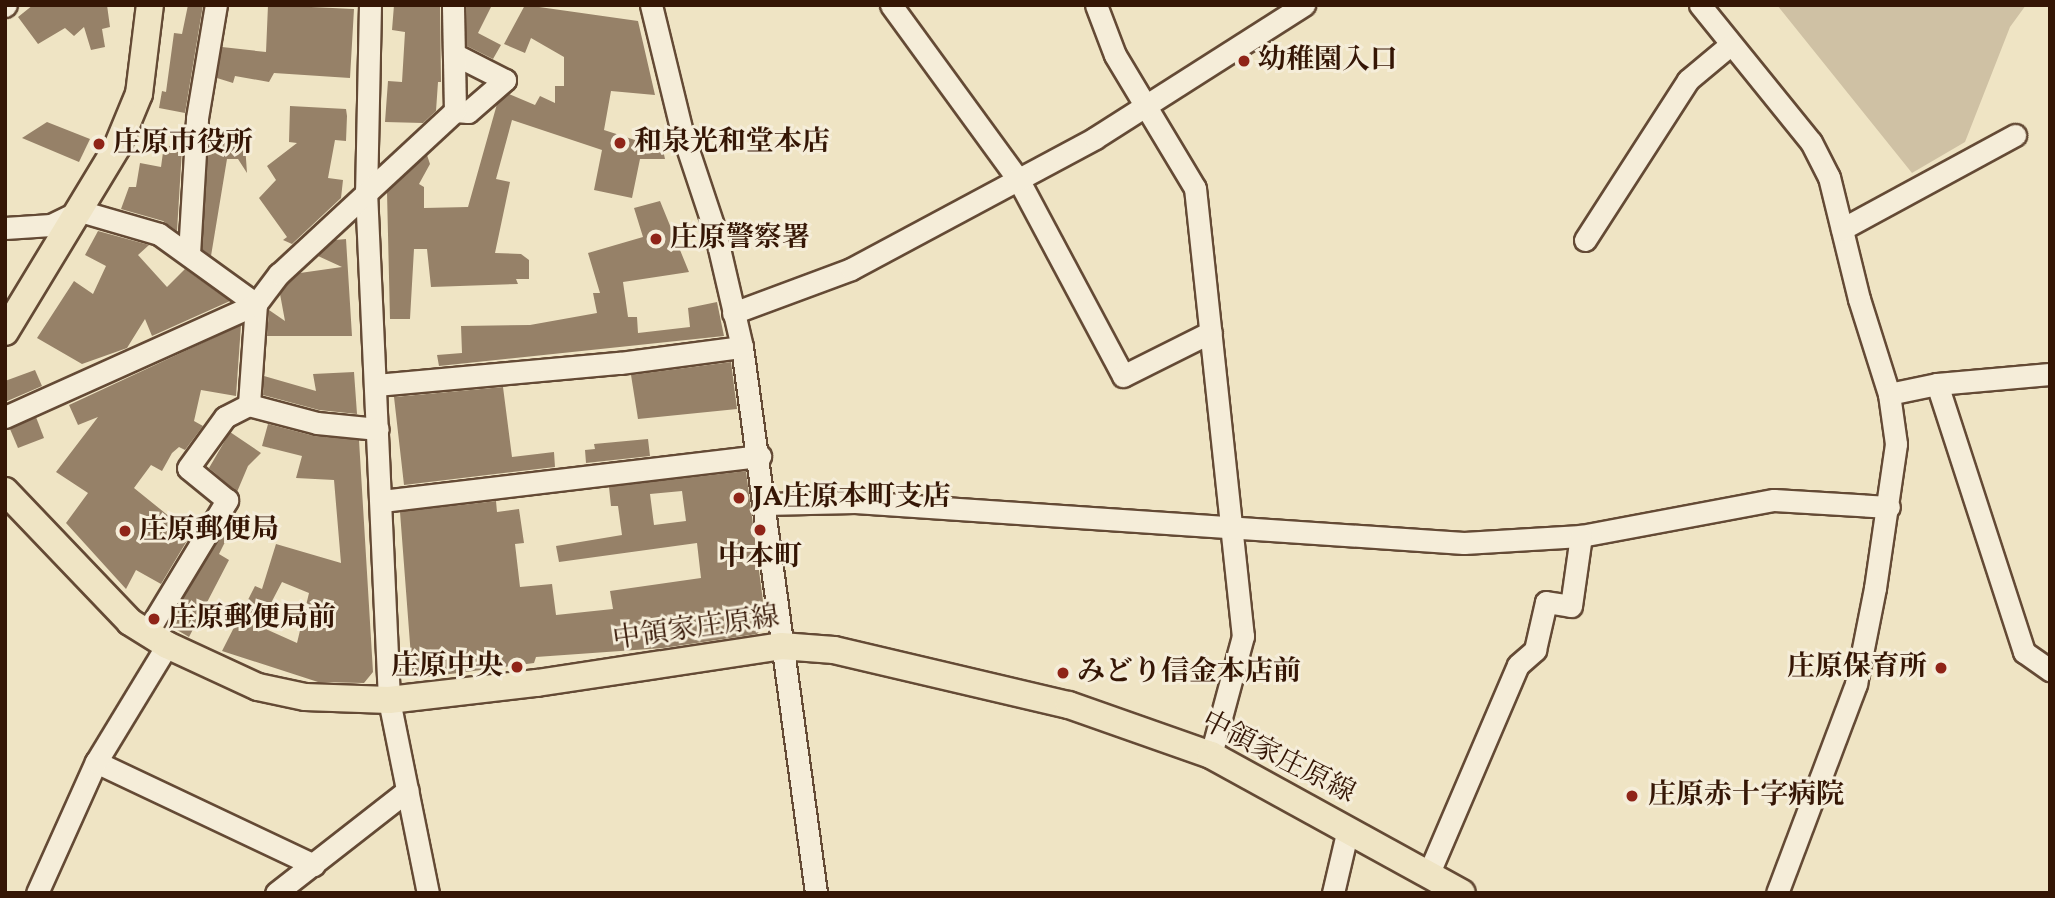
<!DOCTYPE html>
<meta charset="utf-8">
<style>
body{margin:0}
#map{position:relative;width:2055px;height:898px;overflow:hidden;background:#efe4c4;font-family:Vollkorn,"Noto Serif JP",serif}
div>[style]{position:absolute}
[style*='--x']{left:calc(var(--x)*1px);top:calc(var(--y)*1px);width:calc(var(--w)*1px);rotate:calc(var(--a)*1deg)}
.green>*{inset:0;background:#cfc1a4}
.building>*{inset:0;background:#968168}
.roads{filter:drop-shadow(2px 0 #644a35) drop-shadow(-2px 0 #644a35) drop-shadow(0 2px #644a35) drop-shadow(0 -2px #644a35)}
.minor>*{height:21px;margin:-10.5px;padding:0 10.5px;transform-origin:10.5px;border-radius:10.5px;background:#f5edd9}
.major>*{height:26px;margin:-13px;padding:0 13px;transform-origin:13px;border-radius:13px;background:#efe4c4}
.dots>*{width:19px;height:19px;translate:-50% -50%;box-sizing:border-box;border:4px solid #f5edd9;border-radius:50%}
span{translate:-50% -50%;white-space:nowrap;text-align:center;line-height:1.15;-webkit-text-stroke:6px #f5edd9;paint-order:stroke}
.poi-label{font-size:28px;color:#351605;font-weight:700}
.left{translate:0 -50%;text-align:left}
.right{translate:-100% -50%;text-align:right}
.street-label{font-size:28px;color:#351605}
.frame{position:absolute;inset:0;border:7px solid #351605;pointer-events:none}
</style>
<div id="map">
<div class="green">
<div style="clip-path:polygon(1777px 5px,2026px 5px,2010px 27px,1965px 142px,1912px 173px)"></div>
</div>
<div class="building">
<div style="clip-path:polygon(33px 5px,107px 5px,110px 27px,102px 29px,105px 47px,91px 50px,84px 27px,74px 36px,65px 28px,38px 44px,18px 17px)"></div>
<div style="clip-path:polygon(188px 5px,203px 5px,185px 113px,159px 108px,162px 91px,166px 92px,174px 33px,182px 34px)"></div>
<div style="clip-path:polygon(268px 5px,354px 9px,350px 78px,274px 73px,269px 82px,235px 76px,233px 83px,217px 78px,222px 47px,266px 52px)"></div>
<div style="clip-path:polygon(394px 5px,440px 5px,441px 82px,438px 82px,436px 111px,423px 123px,385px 122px,388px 81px,402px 82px,405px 32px,392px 30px)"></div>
<div style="clip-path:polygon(466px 5px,492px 5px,478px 33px,501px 45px,493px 59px,467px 46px)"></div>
<div style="clip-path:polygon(525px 5px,638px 21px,655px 95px,611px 91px,604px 130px,638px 141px,661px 141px,665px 159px,640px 159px,632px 198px,594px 190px,602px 150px,512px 120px,496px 179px,510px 182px,495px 253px,521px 254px,529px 260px,529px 279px,516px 279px,518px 284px,431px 287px,427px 249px,414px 249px,410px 319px,390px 319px,387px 192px,427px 155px,430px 164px,419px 184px,424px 187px,424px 208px,468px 207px,497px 104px,509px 94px,535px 105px,540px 96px,555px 103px,555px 86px,564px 86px,564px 57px,531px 38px,525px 53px,504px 44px)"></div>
<div style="clip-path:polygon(290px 106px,346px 109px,347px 116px,346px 141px,335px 140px,328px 178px,343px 180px,341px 198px,292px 244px,283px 240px,287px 237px,259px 198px,276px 180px,267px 166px,297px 143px,289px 142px)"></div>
<div style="clip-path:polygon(47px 122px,90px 139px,79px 162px,22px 138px)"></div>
<div style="clip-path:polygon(226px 129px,244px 130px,247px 173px,238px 159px,227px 159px,211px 256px,202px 249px,209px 138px,229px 137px)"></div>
<div style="clip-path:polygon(164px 145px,182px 149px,177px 231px,163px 221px,121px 209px,129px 187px,136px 187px,140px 163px,161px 167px)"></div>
<div style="clip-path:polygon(660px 201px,689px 272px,623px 282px,628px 317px,637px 317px,638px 333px,690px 327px,688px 308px,717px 302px,724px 336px,439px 366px,437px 355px,462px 353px,461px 326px,530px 325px,597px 313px,593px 293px,600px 293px,588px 253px,643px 237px,634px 208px)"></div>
<div style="clip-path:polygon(98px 231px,149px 245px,138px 255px,167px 287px,185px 269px,230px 301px,152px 336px,145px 319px,127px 348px,82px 364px,37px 338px,74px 281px,93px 294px,106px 266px,85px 255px)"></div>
<div style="clip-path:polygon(346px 239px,352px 336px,267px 336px,269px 310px,285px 321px,280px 294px,289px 283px,300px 273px,342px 267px,318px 256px,335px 240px)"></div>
<div style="clip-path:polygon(241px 325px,236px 396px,201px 390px,194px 421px,203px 426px,185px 450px,179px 447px,172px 453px,162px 471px,151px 465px,134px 488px,191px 534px,161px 584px,136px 570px,126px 589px,66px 523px,88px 493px,56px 472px,98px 417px,78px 425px,69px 405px)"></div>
<div style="clip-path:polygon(731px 362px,737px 409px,638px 419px,631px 375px)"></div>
<div style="clip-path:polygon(35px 370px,42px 386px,5px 402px,5px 381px)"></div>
<div style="clip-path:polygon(354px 372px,357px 414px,319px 410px,263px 395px,264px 376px,316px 391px,313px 374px)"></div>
<div style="clip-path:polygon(503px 387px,512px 457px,554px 452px,555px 467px,404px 485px,394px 397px)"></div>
<div style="clip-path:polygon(36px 417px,44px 438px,18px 448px,10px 429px)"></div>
<div style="clip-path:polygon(evenodd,268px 424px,314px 436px,359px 440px,373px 672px,364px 683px,318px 682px,222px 651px,255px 586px,262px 589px,276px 544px,341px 563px,334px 480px,296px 478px,302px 456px,262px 446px,268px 424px,282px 582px,309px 593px,297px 643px,259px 626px,282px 582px)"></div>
<div style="clip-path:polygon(230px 432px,261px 453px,248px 466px,237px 492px,209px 468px)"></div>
<div style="clip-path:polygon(648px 439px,650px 456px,586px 463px,585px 450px,595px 449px,594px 444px)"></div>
<div style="clip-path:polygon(evenodd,746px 471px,766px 624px,757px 634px,663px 648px,536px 657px,534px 663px,419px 678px,412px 670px,400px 512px,496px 501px,497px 512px,519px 509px,524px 543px,515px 544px,520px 587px,552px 584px,556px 615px,613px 609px,610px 591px,701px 578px,697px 543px,559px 562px,556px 546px,622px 535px,618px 506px,611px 506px,609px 487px,746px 471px,682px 491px,686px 521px,654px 525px,650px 494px,682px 491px)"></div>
<div style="clip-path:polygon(227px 525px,232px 528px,219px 554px,229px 560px,189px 637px,167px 624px)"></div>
</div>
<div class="roads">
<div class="minor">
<div style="--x:370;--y:5;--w:186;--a:91.2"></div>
<div style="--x:366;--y:191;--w:510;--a:87.41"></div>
<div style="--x:389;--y:700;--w:197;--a:78.6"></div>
<div style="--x:651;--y:5;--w:131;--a:76.3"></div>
<div style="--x:682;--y:132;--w:104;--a:71.6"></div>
<div style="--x:715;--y:231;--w:119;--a:76.9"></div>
<div style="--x:742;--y:347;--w:551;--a:82.28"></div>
<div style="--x:891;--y:5;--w:215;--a:53.9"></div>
<div style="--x:1018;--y:179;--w:223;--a:61.9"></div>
<div style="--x:1123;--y:376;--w:98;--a:-26.6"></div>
<div style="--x:1096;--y:5;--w:53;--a:69.2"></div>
<div style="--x:1115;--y:55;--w:155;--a:59"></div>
<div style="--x:1195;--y:188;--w:451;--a:83.9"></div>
<div style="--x:1243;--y:636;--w:123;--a:105.1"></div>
<div style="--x:1700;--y:5;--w:176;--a:51"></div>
<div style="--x:1811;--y:142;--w:39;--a:63"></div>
<div style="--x:1829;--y:177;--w:126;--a:76.2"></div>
<div style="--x:1859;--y:299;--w:100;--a:72.5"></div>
<div style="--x:1889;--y:394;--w:50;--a:82"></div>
<div style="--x:1896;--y:444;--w:146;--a:98.3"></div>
<div style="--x:1875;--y:588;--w:98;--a:101.2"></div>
<div style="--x:1856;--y:684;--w:223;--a:110.7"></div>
<div style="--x:5;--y:6;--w:1;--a:-45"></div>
<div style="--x:455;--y:111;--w:13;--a:4"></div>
<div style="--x:468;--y:112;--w:49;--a:-40.9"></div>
<div style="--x:505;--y:80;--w:55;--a:-153"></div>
<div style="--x:5;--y:228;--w:46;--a:-3.7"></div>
<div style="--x:51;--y:225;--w:32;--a:-26"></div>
<div style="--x:80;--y:211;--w:82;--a:16.2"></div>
<div style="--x:159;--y:234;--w:120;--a:35.8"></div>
<div style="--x:256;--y:304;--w:101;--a:94"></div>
<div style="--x:249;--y:405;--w:70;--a:14.8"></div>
<div style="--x:317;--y:423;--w:61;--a:5.6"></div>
<div style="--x:1842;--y:229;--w:197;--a:-28.5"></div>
<div style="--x:1585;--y:240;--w:190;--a:-57.2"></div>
<div style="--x:1688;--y:80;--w:55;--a:-39.8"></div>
<div style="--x:189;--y:254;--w:136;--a:-86.6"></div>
<div style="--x:197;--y:118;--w:115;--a:-80.5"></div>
<div style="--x:733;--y:313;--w:126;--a:-20.4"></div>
<div style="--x:851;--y:269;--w:277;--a:-28.2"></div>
<div style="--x:1095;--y:138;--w:248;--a:-32.5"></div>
<div style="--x:1937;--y:384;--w:282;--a:72"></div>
<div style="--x:2024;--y:652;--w:32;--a:35"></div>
<div style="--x:376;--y:385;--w:245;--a:-5.2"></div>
<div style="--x:620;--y:363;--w:123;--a:-7.5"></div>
<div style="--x:1889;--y:394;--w:49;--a:-11.8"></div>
<div style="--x:1937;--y:384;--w:113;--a:-5.1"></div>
<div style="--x:5;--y:417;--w:275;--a:-24.2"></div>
<div style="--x:256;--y:304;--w:38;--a:-53"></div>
<div style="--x:279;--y:274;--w:240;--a:-42.8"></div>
<div style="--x:455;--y:111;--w:106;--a:-91.1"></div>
<div style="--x:382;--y:501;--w:381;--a:-6.8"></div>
<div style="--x:764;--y:504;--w:91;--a:-1.3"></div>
<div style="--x:855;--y:502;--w:610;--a:3.85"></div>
<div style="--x:1464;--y:543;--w:117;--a:-3.4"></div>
<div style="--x:1581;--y:536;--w:196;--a:-10.6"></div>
<div style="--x:1774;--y:500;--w:115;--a:3.5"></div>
<div style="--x:146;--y:634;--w:157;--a:-58.8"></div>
<div style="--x:227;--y:500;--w:50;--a:-140.6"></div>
<div style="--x:188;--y:468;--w:63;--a:-54"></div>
<div style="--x:225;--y:417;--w:27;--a:-27"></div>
<div style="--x:96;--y:762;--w:241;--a:25.3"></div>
<div style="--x:1428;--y:875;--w:228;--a:-66.8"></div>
<div style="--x:1518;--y:665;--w:23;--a:-41"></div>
<div style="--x:1535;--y:650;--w:49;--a:-77.1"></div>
<div style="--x:1546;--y:602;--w:25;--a:9"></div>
<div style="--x:1571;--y:606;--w:71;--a:-81.9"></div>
<div style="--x:37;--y:893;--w:144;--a:-65.8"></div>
<div style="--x:96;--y:762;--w:137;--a:-58.7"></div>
<div style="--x:276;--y:893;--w:167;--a:-38"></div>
<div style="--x:1333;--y:893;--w:66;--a:-76.8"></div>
</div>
<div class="major">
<div style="--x:5;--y:332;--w:216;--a:-58.8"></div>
<div style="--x:117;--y:147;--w:57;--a:-67.5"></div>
<div style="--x:139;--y:94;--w:90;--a:-83"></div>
<div style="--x:5;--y:491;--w:181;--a:46.3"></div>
<div style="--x:130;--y:622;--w:44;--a:31.9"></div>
<div style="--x:167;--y:645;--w:100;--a:24.8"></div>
<div style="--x:258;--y:687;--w:48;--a:12"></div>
<div style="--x:305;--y:697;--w:84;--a:2"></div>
<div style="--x:389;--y:700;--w:149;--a:-6.6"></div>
<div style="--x:537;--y:683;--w:247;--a:-8.6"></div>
<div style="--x:781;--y:646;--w:53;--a:4.3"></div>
<div style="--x:834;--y:650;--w:241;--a:13.2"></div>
<div style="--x:1069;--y:705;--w:151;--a:19.4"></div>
<div style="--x:1211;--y:755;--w:286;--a:28.8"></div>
</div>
</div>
<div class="dots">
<div style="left:1244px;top:61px;background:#8f2418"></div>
<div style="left:620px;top:143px;background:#8f2418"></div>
<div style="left:99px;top:144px;background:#8f2418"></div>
<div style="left:656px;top:239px;background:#8f2418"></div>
<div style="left:739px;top:498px;background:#8f2418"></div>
<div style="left:760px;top:530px;background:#8f2418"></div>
<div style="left:125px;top:531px;background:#8f2418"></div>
<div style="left:154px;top:619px;background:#8f2418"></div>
<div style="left:517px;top:667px;background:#8f2418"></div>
<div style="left:1941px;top:668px;background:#8f2418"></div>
<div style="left:1063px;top:673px;background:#8f2418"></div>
<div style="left:1632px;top:796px;background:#8f2418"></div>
</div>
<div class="poi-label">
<span class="left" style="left:1258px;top:61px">幼稚園入口</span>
<span class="left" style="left:634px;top:143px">和泉光和堂本店</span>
<span class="left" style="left:113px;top:144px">庄原市役所</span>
<span class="left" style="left:670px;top:239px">庄原警察署</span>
<span class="left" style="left:753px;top:498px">JA庄原本町支店</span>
<span class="left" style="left:139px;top:531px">庄原郵便局</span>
<span style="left:760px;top:558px">中本町</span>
<span class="left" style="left:168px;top:619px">庄原郵便局前</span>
<span class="right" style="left:503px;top:667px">庄原中央</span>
<span class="right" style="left:1927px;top:668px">庄原保育所</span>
<span class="left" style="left:1077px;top:673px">みどり信金本店前</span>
<span class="left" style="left:1648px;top:796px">庄原赤十字病院</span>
</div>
<div class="street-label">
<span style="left:696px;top:629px;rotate:-8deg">中領家庄原線</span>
<span style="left:1278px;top:758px;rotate:27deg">中領家庄原線</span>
</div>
<div class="frame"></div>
</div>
